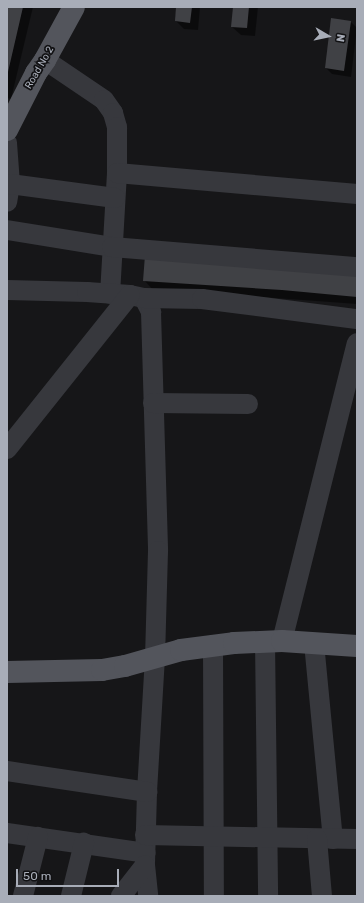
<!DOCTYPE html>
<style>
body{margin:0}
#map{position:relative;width:364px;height:903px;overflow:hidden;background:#161618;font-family:Rubik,sans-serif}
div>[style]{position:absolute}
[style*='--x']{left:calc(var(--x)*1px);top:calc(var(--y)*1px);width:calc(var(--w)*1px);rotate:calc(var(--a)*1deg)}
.shadow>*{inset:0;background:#0007}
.building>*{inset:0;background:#404145}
.minor>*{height:20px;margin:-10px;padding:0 10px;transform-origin:10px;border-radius:10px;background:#37383d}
.major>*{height:22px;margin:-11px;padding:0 11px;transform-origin:11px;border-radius:11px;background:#53555c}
span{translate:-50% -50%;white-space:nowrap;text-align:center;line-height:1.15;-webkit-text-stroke:3.5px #111113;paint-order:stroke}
.street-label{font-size:10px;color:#a8adb8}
.frame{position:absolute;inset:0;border:8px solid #a8adb8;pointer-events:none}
.north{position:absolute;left:308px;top:16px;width:40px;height:40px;-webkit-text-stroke:3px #111113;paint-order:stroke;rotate:99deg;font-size:11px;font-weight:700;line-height:16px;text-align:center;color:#a8adb8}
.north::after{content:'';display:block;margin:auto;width:14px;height:18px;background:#a8adb8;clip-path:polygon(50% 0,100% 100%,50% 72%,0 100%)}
.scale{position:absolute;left:16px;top:869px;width:103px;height:18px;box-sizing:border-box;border:2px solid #a8adb8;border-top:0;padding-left:5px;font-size:12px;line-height:14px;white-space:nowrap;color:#a8adb8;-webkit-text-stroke:3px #111113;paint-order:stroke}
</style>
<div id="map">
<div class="shadow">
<div style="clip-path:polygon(7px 7px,33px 7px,11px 99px,7px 98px)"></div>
<div style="clip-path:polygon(177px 7px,200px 7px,198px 30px,184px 29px,176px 21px)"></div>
<div style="clip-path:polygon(234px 7px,258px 7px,255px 36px,241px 35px,232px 27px)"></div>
<div style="clip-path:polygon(351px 22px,357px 28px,351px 77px,332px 74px,326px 68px)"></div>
<div style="clip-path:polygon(357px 273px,357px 304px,152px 289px,144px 280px)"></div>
</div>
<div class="building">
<div style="clip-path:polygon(7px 7px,23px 7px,8px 72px,7px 72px)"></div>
<div style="clip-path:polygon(176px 7px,192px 7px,190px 23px,175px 21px)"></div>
<div style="clip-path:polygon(233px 7px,249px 7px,247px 28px,231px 27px)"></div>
<div style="clip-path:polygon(331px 18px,351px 21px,344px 71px,325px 68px)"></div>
<div style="clip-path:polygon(145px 255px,357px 272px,357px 297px,282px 290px,143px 281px)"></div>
</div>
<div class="minor">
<div style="--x:45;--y:60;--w:71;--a:34.1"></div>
<div style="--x:104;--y:100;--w:16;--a:55"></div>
<div style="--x:113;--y:113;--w:15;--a:74"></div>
<div style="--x:117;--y:127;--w:46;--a:90"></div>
<div style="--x:117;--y:173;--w:121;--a:93.3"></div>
<div style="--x:7;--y:143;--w:41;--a:85.8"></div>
<div style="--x:10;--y:184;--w:18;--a:99"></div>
<div style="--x:117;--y:173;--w:241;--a:5"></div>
<div style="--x:10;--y:184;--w:106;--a:7.6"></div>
<div style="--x:7;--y:230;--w:106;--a:9.2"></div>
<div style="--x:112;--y:247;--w:246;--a:4.7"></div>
<div style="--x:7;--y:290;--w:80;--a:1.4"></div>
<div style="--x:87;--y:292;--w:43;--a:4"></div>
<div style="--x:130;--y:295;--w:14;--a:12"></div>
<div style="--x:144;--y:298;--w:16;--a:63"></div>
<div style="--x:151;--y:312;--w:239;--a:88.3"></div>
<div style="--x:158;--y:551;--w:106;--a:91.6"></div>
<div style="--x:155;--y:657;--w:135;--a:93.4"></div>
<div style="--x:147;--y:792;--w:73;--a:91.6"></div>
<div style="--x:145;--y:865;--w:31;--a:84"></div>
<div style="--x:144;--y:298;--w:58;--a:1"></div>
<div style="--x:202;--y:299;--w:156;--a:7.4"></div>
<div style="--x:153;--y:403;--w:95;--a:0.6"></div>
<div style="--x:7;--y:449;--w:197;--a:-51.4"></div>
<div style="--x:265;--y:641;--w:255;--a:89.3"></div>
<div style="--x:282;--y:641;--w:307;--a:-75.9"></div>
<div style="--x:314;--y:643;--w:197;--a:84.5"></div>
<div style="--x:213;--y:645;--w:251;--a:89.8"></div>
<div style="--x:7;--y:771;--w:142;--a:8.5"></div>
<div style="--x:7;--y:833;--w:140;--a:8.2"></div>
<div style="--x:145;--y:835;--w:212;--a:1.1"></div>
<div style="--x:317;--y:839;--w:57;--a:85"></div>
<div style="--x:23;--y:896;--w:61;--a:-75.7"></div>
<div style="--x:71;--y:896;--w:55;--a:-76.2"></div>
<div style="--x:121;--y:896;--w:39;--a:-52"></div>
</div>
<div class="major">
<div style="--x:7;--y:130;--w:64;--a:-63"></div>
<div style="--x:36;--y:73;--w:16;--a:-55"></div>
<div style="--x:45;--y:60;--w:60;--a:-61.3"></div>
<div style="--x:7;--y:672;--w:95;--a:-1.2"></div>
<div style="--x:102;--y:670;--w:23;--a:-10"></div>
<div style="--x:125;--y:666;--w:58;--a:-15.9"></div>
<div style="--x:181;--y:650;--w:53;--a:-7.5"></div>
<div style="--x:234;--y:643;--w:48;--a:-2.4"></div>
<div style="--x:282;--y:641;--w:75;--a:3.8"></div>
</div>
<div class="street-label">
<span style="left:40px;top:68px;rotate:-60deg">Road No 2</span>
</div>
<div class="frame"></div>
<div class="north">N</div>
<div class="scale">50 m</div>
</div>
